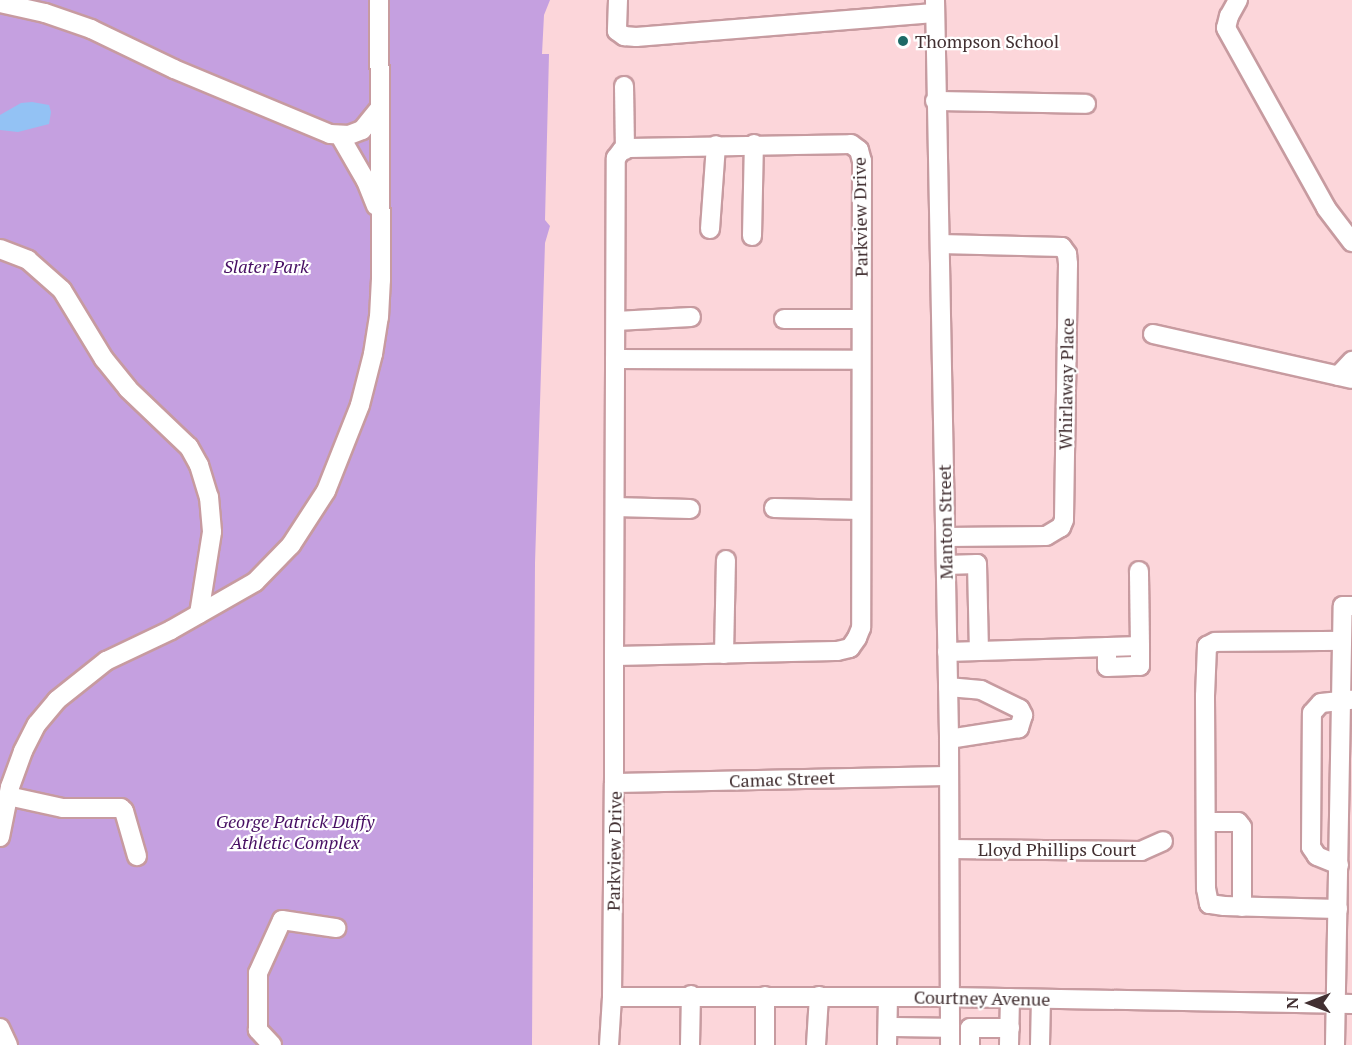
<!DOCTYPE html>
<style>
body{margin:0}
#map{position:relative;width:1352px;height:1045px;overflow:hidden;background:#fcd6da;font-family:"PT Serif",serif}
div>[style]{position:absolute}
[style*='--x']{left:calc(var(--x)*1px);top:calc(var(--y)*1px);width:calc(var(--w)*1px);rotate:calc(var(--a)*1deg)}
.green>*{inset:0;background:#c5a0e0}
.water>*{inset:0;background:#93c2f4}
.roads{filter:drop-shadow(2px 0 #c79ba0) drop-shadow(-2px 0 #c79ba0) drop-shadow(0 2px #c79ba0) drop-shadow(0 -2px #c79ba0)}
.minor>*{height:18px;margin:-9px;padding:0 9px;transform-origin:9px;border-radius:9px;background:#fff}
.dots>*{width:16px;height:16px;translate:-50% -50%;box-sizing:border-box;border:3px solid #fff;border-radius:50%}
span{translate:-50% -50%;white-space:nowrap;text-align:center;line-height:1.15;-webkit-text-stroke:4.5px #fff;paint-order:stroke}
.poi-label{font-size:18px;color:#423032}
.left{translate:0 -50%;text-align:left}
.street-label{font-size:18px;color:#423032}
.park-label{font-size:18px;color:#470f63;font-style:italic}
.north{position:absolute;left:1280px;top:973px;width:60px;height:60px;-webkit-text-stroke:4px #fff;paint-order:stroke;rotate:270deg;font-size:16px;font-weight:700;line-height:24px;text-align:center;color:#423032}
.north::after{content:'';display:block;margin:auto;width:21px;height:27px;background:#423032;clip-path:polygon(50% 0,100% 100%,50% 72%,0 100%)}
</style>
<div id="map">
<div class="green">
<div style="clip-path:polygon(0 0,550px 0,544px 15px,542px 54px,549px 54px,545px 220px,550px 226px,545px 243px,535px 563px,532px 1045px,0 1045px)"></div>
</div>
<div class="water">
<div style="clip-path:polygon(32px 102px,49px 105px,51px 112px,49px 124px,18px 132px,0 130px,0 115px,21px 103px)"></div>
</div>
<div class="roads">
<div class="minor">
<div style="--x:618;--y:0;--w:31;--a:92"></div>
<div style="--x:617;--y:31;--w:9;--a:36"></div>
<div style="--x:624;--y:36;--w:12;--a:5"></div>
<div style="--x:636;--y:37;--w:299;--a:-4.6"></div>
<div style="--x:935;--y:0;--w:739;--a:88.91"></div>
<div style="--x:949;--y:739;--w:306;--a:89.8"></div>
<div style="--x:1238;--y:0;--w:18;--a:119"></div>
<div style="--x:1229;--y:16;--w:12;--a:104"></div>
<div style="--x:1226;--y:28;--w:206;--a:60.9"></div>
<div style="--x:1326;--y:208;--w:43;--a:52.6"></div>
<div style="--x:0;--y:3;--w:46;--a:12.5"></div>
<div style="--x:45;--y:13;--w:49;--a:19.2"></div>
<div style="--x:91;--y:29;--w:92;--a:25.7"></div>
<div style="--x:174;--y:69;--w:169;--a:22.6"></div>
<div style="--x:330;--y:134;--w:19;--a:3"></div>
<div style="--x:349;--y:135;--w:14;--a:-21"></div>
<div style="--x:362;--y:130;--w:28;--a:-51"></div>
<div style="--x:624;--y:86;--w:64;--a:89.1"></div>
<div style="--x:935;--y:101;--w:151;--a:1.1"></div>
<div style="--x:340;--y:136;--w:52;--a:60"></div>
<div style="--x:366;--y:181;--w:27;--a:68"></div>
<div style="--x:710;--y:229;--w:84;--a:-85.9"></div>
<div style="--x:752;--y:236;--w:92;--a:-88.8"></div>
<div style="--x:940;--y:244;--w:122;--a:1.4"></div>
<div style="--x:1062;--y:247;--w:9;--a:54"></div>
<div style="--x:1067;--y:254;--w:10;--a:84"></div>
<div style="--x:1068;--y:264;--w:256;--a:90.9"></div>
<div style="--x:1064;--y:520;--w:8;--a:113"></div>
<div style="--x:1061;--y:527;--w:17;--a:149"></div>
<div style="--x:1046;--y:536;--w:100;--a:179.4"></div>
<div style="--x:0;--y:249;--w:30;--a:21"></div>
<div style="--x:28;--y:260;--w:45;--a:41.4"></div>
<div style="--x:62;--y:290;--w:81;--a:58.7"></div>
<div style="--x:104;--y:359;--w:38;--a:51"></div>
<div style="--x:128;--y:389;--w:84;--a:43.6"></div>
<div style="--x:189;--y:447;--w:21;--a:61"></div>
<div style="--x:199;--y:465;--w:34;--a:73"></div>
<div style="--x:209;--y:497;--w:35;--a:85"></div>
<div style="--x:212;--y:532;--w:83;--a:99"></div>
<div style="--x:784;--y:319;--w:77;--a:0"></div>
<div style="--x:616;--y:321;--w:75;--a:-3.1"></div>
<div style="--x:1153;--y:334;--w:204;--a:12.7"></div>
<div style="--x:615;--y:359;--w:246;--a:0.2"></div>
<div style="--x:1338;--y:376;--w:21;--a:-47"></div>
<div style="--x:615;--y:507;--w:75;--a:1.5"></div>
<div style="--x:774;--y:508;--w:87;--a:1.3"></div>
<div style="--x:946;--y:565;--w:31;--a:-2"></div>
<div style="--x:977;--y:564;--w:87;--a:88.7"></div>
<div style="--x:1107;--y:647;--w:20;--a:90"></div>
<div style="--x:1107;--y:667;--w:33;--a:-2"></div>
<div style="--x:1140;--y:666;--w:20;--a:-90"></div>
<div style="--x:947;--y:652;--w:193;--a:-1.8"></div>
<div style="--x:1140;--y:646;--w:75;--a:-90.8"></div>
<div style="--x:724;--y:654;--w:94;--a:-88.8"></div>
<div style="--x:948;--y:687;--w:33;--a:5"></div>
<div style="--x:981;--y:690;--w:43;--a:26"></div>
<div style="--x:1020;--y:709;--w:7;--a:63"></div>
<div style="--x:1023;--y:715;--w:14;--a:107"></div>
<div style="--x:1019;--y:728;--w:71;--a:171.1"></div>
<div style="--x:614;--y:783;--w:335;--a:-1.2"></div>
<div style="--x:8;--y:796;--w:56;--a:12.3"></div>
<div style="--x:63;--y:808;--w:58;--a:0"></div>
<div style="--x:121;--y:808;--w:4;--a:45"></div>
<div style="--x:124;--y:811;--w:47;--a:73.9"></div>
<div style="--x:1206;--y:822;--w:32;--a:0"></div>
<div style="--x:1238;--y:822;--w:6;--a:51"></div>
<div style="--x:1242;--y:827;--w:80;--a:90"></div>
<div style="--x:0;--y:837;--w:51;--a:-78.7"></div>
<div style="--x:10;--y:787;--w:38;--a:-70"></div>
<div style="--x:23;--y:751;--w:30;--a:-63"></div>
<div style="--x:37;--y:724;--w:31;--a:-50"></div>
<div style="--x:57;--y:700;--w:63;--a:-38.5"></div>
<div style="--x:106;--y:661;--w:72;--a:-25.5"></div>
<div style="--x:171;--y:630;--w:97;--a:-29.7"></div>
<div style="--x:255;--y:582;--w:52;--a:-45.8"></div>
<div style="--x:291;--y:545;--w:64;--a:-57.1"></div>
<div style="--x:326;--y:491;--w:92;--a:-68.4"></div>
<div style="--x:360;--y:405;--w:53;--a:-75.7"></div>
<div style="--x:373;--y:354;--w:37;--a:-81"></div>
<div style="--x:379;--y:317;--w:37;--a:-87"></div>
<div style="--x:381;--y:280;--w:280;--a:-90.4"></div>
<div style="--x:950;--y:849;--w:191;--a:0.6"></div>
<div style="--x:1141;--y:851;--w:24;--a:-24"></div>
<div style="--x:1339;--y:865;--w:24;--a:-158"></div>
<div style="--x:1317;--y:856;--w:11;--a:-124"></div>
<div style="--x:1311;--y:847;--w:134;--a:-89.6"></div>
<div style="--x:1312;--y:713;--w:13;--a:-48"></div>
<div style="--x:1321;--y:703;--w:31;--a:-6"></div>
<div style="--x:1338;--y:909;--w:114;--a:-178.5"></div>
<div style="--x:1224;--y:906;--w:15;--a:-172"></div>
<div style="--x:1209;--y:904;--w:15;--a:-101"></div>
<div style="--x:1206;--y:889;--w:193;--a:-90.3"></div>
<div style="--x:1205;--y:696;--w:50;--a:-87.7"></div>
<div style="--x:1207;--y:646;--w:9;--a:-27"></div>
<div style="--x:1215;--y:642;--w:126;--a:-0.5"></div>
<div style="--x:612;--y:997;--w:338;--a:0"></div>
<div style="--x:950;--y:997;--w:402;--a:1"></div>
<div style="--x:888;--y:1027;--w:62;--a:0.9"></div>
<div style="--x:0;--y:1028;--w:19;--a:65"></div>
<div style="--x:272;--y:1045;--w:21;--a:-133"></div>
<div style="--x:258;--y:1030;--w:57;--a:-90"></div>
<div style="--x:258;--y:973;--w:58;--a:-65.6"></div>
<div style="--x:282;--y:920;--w:55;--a:8.4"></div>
<div style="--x:609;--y:1045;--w:48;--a:-86.4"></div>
<div style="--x:612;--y:997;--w:214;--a:-89.5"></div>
<div style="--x:614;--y:783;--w:127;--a:-90"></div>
<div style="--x:614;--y:656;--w:498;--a:-89.8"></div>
<div style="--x:616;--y:158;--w:10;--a:-53"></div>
<div style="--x:622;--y:150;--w:7;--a:-16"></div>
<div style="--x:629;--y:148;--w:222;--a:-1"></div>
<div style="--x:851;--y:144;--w:10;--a:37"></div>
<div style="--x:859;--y:150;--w:11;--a:75"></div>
<div style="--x:862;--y:161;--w:467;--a:90.1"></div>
<div style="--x:861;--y:628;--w:11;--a:112"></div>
<div style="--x:857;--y:638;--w:12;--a:125"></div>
<div style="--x:850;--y:648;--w:13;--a:167"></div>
<div style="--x:837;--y:651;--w:223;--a:178.7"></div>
<div style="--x:690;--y:1045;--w:50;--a:-88.9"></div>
<div style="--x:765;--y:1045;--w:49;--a:-90"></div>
<div style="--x:816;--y:1045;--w:49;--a:-86.5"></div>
<div style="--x:887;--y:1045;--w:48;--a:-88.8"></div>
<div style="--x:970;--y:1045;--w:17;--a:-90"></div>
<div style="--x:970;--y:1028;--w:40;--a:0"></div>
<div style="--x:1009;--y:1045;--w:47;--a:-88.8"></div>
<div style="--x:1040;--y:1045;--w:46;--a:-88.8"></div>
<div style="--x:1335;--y:1045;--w:439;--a:-89"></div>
<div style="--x:1343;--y:606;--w:9;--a:0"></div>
</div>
</div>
<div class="dots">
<div style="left:903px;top:41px;background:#1d6966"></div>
</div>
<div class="poi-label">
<span class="left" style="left:915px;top:41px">Thompson School</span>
</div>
<div class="street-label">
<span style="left:860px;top:217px;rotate:-91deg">Parkview Drive</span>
<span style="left:1066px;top:384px;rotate:-89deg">Whirlaway Place</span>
<span style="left:945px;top:522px;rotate:-91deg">Manton Street</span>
<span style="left:782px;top:779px;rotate:-2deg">Camac Street</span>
<span style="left:1057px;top:849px">Lloyd Phillips Court</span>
<span style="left:614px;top:851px;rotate:-89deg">Parkview Drive</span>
<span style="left:982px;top:998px;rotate:1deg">Courtney Avenue</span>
</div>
<div class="park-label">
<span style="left:266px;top:266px">Slater Park</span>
<span style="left:295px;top:832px">George Patrick Duffy<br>Athletic Complex</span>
</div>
<div class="north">N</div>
</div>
